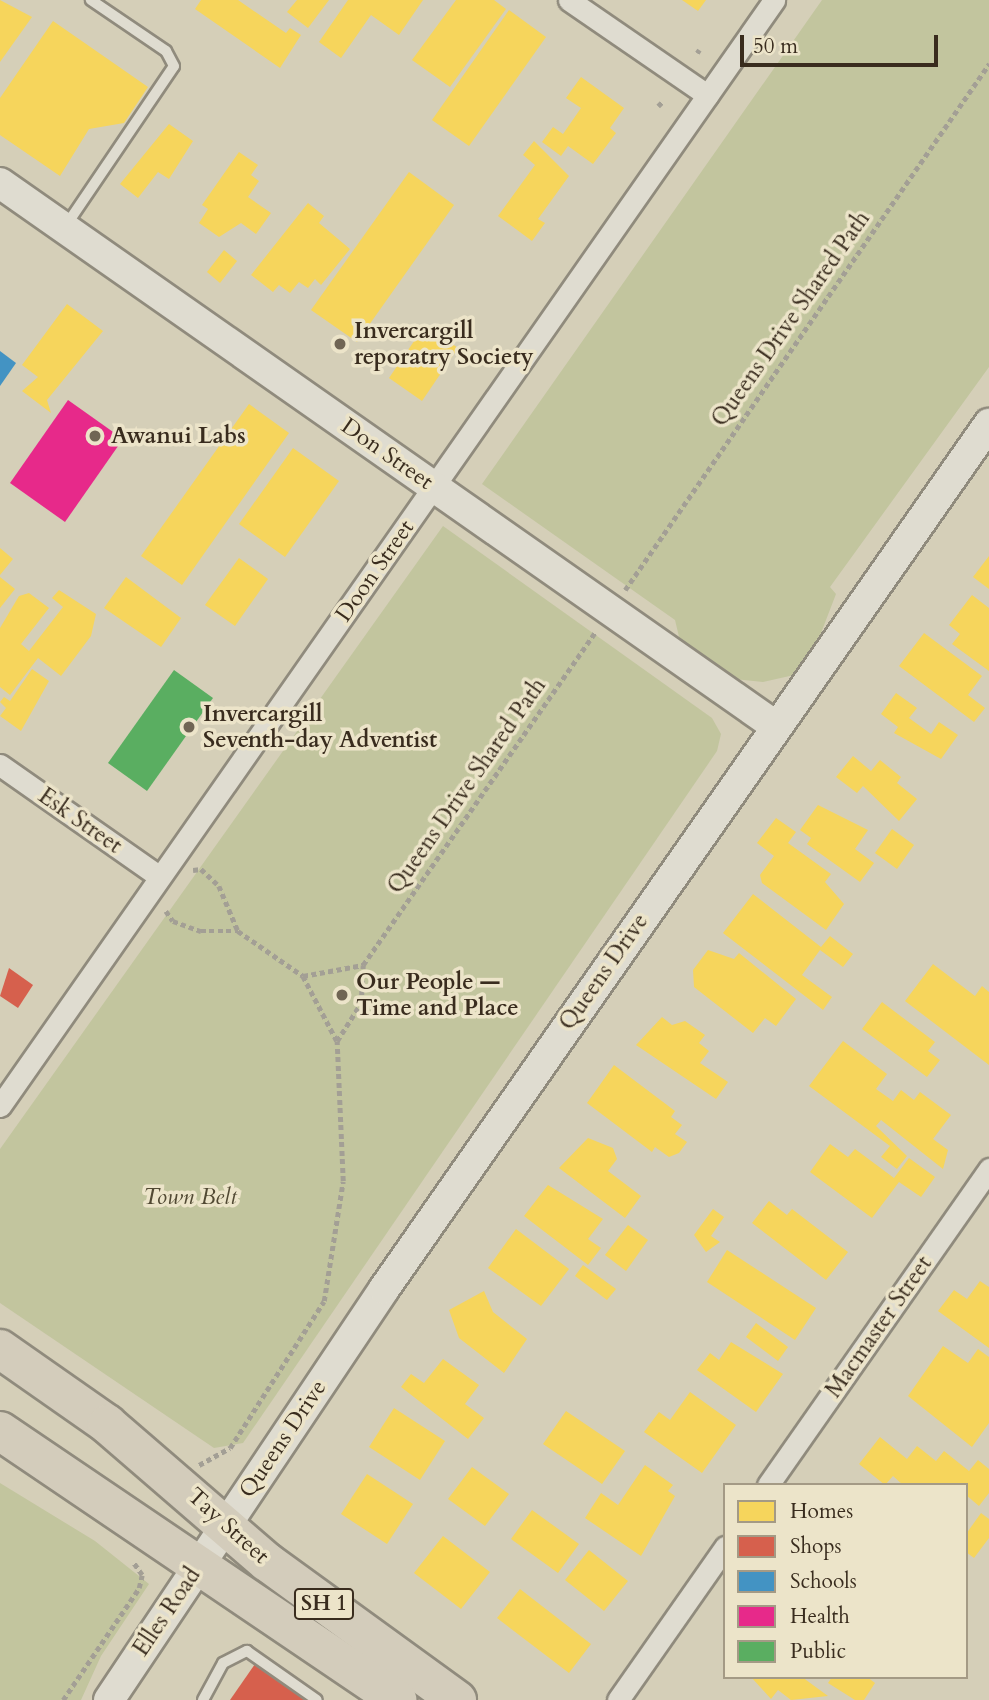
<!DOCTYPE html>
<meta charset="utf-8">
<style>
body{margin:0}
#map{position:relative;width:989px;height:1700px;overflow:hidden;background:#d5cfb8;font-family:Cardo,serif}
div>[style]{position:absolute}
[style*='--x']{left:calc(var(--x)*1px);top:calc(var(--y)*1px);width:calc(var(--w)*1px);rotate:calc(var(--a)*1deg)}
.green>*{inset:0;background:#c2c59e}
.homes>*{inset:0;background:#f6d55c}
.shops>*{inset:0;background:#d6604d}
.schools>*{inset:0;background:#4393c3}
.health>*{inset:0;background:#e7298a}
.public>*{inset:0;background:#5aae61}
.path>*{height:4.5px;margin-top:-2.25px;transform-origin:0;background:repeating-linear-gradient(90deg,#a39f95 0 5px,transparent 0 8.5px)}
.roads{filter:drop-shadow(2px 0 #908b7d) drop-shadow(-2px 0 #908b7d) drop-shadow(0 2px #908b7d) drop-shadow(0 -2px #908b7d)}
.lane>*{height:10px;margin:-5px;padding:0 5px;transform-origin:5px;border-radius:5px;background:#dfdcd0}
.street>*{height:21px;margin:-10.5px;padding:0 10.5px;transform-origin:10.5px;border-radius:10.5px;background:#dfdcd0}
.secondary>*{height:30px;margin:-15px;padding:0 15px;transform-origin:15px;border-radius:15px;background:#dfdcd0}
.highway>*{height:38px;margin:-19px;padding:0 19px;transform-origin:19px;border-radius:19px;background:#d3ccbb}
.dots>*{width:19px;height:19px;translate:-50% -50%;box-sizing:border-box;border:4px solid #ece4c9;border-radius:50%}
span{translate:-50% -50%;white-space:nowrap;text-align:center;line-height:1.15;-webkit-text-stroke:7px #ece4c9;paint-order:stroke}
.shield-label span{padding:2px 5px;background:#ece4c9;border:2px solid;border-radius:5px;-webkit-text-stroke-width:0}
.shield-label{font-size:21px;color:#392c1e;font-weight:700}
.street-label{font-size:23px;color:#392c1e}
.poi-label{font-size:23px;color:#392c1e;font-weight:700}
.left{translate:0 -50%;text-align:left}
.park-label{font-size:23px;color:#514933;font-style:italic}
.legend{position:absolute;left:723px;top:1483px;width:245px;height:196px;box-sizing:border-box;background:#ece4c9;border:2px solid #a49a85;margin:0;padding:9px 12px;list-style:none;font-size:21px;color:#392c1e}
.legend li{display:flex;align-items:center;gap:14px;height:35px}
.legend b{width:35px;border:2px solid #a49a85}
.scale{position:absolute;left:740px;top:35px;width:198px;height:32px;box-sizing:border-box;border:4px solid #392c1e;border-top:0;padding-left:9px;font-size:21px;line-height:24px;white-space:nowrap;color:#392c1e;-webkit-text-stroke:5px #ece4c9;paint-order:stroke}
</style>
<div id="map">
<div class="green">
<div style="clip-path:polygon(822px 0,989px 0,989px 367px,830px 587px,836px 594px,821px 633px,794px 675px,763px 682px,725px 678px,680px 641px,675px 620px,482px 484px)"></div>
<div style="clip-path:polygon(443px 526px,712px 718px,721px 734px,717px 751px,243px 1443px,214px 1448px,0 1303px,0 1149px)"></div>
<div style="clip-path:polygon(0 1483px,95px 1541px,149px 1584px,101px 1656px,81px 1700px,0 1700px)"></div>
</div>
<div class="homes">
<div style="clip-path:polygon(0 0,32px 17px,0 62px)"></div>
<div style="clip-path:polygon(201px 0,238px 0,286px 33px,290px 28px,301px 35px,280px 68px,195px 9px)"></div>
<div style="clip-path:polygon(297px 0,329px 0,308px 28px,287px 12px)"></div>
<div style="clip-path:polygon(348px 0,423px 0,399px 35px,371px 15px,341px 58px,319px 42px)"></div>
<div style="clip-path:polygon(456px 0,494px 0,506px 9px,450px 87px,412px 60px)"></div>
<div style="clip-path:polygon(682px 0,706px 0,698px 11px)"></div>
<div style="clip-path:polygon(509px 10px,546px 37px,469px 146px,432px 120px)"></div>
<div style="clip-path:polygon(53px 21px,148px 87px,124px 123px,89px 129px,60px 176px,0 135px,0 98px)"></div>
<div style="clip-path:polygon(581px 77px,624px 108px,610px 128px,616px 133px,593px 164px,568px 146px,561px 156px,542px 142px,553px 127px,563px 134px,581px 108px,566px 98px)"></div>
<div style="clip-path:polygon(169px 124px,193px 141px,169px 179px,158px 172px,138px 198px,120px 184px)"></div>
<div style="clip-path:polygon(534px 141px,569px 176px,538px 219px,545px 223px,532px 241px,498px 216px,535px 165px,523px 155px)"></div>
<div style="clip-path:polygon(239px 152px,258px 165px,251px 175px,259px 181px,248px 197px,271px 213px,256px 234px,241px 223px,219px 237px,199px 223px,208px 209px,202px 205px)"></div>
<div style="clip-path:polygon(409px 172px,454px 205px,357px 342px,311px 310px)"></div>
<div style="clip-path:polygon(308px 203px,324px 216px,319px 223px,350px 249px,321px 285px,315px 279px,308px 288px,299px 282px,290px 293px,279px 285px,273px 292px,251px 275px)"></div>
<div style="clip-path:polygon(224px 250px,237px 261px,220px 283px,207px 272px)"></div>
<div style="clip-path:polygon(67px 304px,103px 331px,47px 400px,51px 413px,22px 391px,38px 377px,22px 365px)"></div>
<div style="clip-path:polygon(425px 325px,458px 348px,422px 401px,389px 378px)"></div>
<div style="clip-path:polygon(249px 404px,289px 433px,182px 585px,141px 556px)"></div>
<div style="clip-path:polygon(293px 448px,339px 481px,285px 557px,239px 524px)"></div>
<div style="clip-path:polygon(0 548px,13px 559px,0 575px)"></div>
<div style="clip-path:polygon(989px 556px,989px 589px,973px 577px)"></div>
<div style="clip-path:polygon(239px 558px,268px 579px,235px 626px,205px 605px)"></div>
<div style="clip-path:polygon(0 577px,15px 589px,0 608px)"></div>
<div style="clip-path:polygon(126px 577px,181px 618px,161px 647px,104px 608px)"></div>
<div style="clip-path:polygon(59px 590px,96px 614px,91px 636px,61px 676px,38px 658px,10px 695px,0 687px,0 628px,19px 596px,29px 593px,49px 608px,21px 644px,29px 651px,63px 607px,52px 598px)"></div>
<div style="clip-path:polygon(972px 595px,989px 608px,989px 671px,952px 644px,960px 634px,949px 625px)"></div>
<div style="clip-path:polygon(924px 633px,982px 676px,968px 695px,985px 708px,974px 722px,899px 666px)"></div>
<div style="clip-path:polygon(32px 669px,49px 681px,21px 731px,0 716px,6px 708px,0 702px,4px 697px,10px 701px)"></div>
<div style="clip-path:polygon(896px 693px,917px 708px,909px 718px,931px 734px,939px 722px,958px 735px,941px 759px,894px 733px,898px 727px,881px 714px)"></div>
<div style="clip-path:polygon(853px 756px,871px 771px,880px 760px,901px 777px,897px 783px,917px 799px,899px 821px,863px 786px,857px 793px,836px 777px)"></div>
<div style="clip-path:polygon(818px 805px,868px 830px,855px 849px,874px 863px,860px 882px,807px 844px,811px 838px,800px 830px)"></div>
<div style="clip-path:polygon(776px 818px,796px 832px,788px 843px,831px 874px,825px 882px,844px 904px,826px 930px,762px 883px,760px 875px,774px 856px,757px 843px)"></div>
<div style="clip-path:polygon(892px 829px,914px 845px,897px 869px,875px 853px)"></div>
<div style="clip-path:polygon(753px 894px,821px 947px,830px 936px,853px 954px,843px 967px,820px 950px,802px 975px,832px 997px,823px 1010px,723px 933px)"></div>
<div style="clip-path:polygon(708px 950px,734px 959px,739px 953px,796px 999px,776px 1026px,765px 1018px,753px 1033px,694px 987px,693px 970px)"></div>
<div style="clip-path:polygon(933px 964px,975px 996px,982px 986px,989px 992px,989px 1065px,905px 1001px)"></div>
<div style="clip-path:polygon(882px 1002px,935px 1042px,928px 1051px,940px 1060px,927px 1077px,862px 1029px)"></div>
<div style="clip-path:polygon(662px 1017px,672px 1025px,685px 1021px,705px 1035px,699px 1043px,709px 1051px,700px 1063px,728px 1082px,716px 1099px,636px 1045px)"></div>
<div style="clip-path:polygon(843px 1041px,887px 1074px,876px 1089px,893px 1101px,901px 1090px,914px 1100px,920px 1092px,951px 1115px,933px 1139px,948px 1150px,943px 1169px,881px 1120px,876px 1126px,907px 1156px,897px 1169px,881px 1157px,890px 1146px,809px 1086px)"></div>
<div style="clip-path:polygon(614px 1065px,675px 1111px,671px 1117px,682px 1125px,675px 1134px,687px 1142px,679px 1153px,669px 1157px,655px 1147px,652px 1152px,587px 1103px)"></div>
<div style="clip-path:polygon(588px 1138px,613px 1148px,617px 1159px,608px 1171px,641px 1196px,625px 1218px,559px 1168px)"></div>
<div style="clip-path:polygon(830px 1144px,848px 1157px,855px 1149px,894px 1178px,909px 1158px,935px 1177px,921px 1197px,899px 1182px,872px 1218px,810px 1172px)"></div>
<div style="clip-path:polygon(548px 1185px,603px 1219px,588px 1239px,601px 1248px,588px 1265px,524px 1216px)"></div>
<div style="clip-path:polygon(769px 1201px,787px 1215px,792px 1209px,848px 1252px,826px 1280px,752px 1223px)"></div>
<div style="clip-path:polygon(713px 1209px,724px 1217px,711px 1236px,720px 1242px,706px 1252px,694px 1235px)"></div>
<div style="clip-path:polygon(628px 1225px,648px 1240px,626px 1271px,605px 1255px)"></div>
<div style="clip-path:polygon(516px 1229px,569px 1269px,541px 1306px,488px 1268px)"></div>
<div style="clip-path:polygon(727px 1250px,816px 1308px,795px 1340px,707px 1282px)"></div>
<div style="clip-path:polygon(583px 1265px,616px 1289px,607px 1300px,575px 1276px)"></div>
<div style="clip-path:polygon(980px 1281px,989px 1287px,989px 1348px,938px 1311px,954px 1290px,967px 1299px)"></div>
<div style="clip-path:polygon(484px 1291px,493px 1312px,527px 1339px,504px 1373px,459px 1338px,449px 1310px)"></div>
<div style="clip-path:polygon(756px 1323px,788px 1347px,778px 1361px,746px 1337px)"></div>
<div style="clip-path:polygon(731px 1342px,783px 1374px,756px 1412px,697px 1370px,710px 1353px,719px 1360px)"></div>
<div style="clip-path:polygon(943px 1346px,968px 1363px,978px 1349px,989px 1357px,989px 1423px,972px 1447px,908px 1396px)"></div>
<div style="clip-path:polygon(443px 1359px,479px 1385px,465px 1404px,484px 1418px,468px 1439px,401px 1387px,411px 1374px,424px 1383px)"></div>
<div style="clip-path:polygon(690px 1392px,736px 1425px,702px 1473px,644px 1432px,659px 1412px,670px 1420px)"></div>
<div style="clip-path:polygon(394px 1408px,445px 1441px,420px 1480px,369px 1447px)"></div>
<div style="clip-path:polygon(566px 1411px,625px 1451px,602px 1484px,543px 1444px)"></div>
<div style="clip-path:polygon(880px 1437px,907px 1459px,917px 1446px,936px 1461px,944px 1451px,969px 1471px,978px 1460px,989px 1469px,989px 1493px,979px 1506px,966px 1495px,966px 1485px,903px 1485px,893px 1476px,885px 1485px,859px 1464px)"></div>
<div style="clip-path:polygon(645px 1465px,673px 1485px,668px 1491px,675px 1496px,641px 1556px,585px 1518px,601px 1493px,618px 1505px)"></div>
<div style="clip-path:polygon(472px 1467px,509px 1494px,485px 1526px,448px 1499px)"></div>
<div style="clip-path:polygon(367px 1474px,413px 1504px,387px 1544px,341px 1514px)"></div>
<div style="clip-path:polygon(532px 1510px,579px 1544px,558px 1573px,511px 1539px)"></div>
<div style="clip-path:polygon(981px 1513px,989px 1519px,989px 1538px,974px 1558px,966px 1552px,966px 1534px)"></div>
<div style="clip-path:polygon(443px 1536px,490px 1572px,461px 1609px,414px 1573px)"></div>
<div style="clip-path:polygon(589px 1550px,628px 1581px,604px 1611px,565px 1580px)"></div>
<div style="clip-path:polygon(520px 1589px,591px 1644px,569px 1673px,497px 1618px)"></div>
<div style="clip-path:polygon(751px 1677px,802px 1677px,828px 1696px,791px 1700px,778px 1690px,771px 1699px)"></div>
<div style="clip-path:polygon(832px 1677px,867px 1677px,875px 1683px,864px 1700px,855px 1700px,828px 1683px)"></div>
</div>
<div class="shops">
<div style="clip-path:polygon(9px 968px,33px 985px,18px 1008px,0 996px)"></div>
<div style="clip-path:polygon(255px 1664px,306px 1700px,230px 1700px)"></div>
</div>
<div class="schools">
<div style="clip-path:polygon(0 351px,16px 363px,0 386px)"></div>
</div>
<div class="health">
<div style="clip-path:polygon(68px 400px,123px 439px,65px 522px,10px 483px)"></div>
</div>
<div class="public">
<div style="clip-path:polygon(174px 670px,213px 698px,147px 791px,108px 763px)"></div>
</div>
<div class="path">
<div style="--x:697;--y:53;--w:4;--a:-56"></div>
<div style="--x:658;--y:106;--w:6;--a:-45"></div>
<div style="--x:625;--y:590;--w:640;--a:-55.32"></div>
<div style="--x:193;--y:870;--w:8;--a:-7"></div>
<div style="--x:201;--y:869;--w:25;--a:43"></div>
<div style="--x:219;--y:886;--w:49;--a:67.1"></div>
<div style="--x:166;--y:911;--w:12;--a:55"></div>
<div style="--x:173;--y:921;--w:30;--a:20"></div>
<div style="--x:201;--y:931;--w:37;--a:0"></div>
<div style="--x:238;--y:931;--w:79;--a:34.7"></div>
<div style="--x:303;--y:976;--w:73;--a:62.4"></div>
<div style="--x:303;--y:976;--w:61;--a:-10.4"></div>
<div style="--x:199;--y:1465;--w:35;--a:-29"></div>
<div style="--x:230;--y:1448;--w:174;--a:-57.4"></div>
<div style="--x:324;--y:1301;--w:121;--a:-81"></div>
<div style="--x:343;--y:1181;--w:140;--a:-92.5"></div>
<div style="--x:337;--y:1041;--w:45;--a:-57.7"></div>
<div style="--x:361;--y:1003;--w:38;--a:-87"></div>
<div style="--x:363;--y:965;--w:407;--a:-55.1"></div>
<div style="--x:63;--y:1700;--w:135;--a:-55.8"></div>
<div style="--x:139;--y:1588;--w:13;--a:-77"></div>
<div style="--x:142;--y:1575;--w:16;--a:-125"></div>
</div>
<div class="roads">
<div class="lane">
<div style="--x:65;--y:227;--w:194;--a:-55.9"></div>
<div style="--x:174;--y:66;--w:17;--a:-118"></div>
<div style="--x:166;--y:51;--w:91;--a:-145.8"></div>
<div style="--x:203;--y:1700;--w:42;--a:-61.6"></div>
<div style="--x:223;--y:1663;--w:27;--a:-27"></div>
<div style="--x:247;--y:1651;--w:85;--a:35"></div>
</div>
<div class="street">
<div style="--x:569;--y:0;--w:168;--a:34.5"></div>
<div style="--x:0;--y:765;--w:195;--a:35"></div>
<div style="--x:0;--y:1106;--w:1350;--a:-55.01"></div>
<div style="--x:768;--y:1485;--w:386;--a:-55"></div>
<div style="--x:618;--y:1700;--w:187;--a:-55"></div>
</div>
<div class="secondary">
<div style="--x:0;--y:183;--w:945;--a:35"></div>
<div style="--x:109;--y:1700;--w:495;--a:-56.2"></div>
<div style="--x:384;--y:1289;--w:1056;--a:-55.03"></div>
</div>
<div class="highway">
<div style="--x:0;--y:1349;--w:131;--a:35"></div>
<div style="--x:107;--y:1424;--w:211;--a:40.8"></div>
<div style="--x:267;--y:1562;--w:235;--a:36"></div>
<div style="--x:0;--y:1431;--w:480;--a:34.1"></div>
</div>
</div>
<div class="dots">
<div style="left:340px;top:344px;background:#706554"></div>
<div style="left:95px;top:436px;background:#706554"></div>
<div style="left:189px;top:727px;background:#706554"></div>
<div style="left:342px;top:995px;background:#706554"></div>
</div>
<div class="shield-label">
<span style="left:324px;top:1604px">SH 1</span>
</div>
<div class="street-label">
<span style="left:791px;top:319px;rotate:-55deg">Queens Drive Shared Path</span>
<span style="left:387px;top:454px;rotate:35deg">Don Street</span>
<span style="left:375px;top:571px;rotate:-55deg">Doon Street</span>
<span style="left:467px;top:786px;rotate:-55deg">Queens Drive Shared Path</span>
<span style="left:80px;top:821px;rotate:35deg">Esk Street</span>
<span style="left:604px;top:972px;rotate:-55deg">Queens Drive</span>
<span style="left:879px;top:1327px;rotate:-55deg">Macmaster Street</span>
<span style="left:283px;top:1439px;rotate:-56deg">Queens Drive</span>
<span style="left:228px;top:1526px;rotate:42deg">Tay Street</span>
<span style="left:167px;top:1612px;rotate:-56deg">Elles Road</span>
</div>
<div class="poi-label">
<span class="left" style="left:354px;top:344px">Invercargill<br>reporatry Society</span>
<span class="left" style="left:111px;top:436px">Awanui Labs</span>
<span class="left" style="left:203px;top:727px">Invercargill<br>Seventh-day Adventist</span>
<span class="left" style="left:356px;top:995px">Our People —<br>Time and Place</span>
</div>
<div class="park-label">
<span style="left:190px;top:1197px">Town Belt</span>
</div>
<ul class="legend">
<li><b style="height:19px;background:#f6d55c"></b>Homes</li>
<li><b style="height:19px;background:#d6604d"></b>Shops</li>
<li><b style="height:19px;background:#4393c3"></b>Schools</li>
<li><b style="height:19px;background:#e7298a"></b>Health</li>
<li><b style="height:19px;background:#5aae61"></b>Public</li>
</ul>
<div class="scale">50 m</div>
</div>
